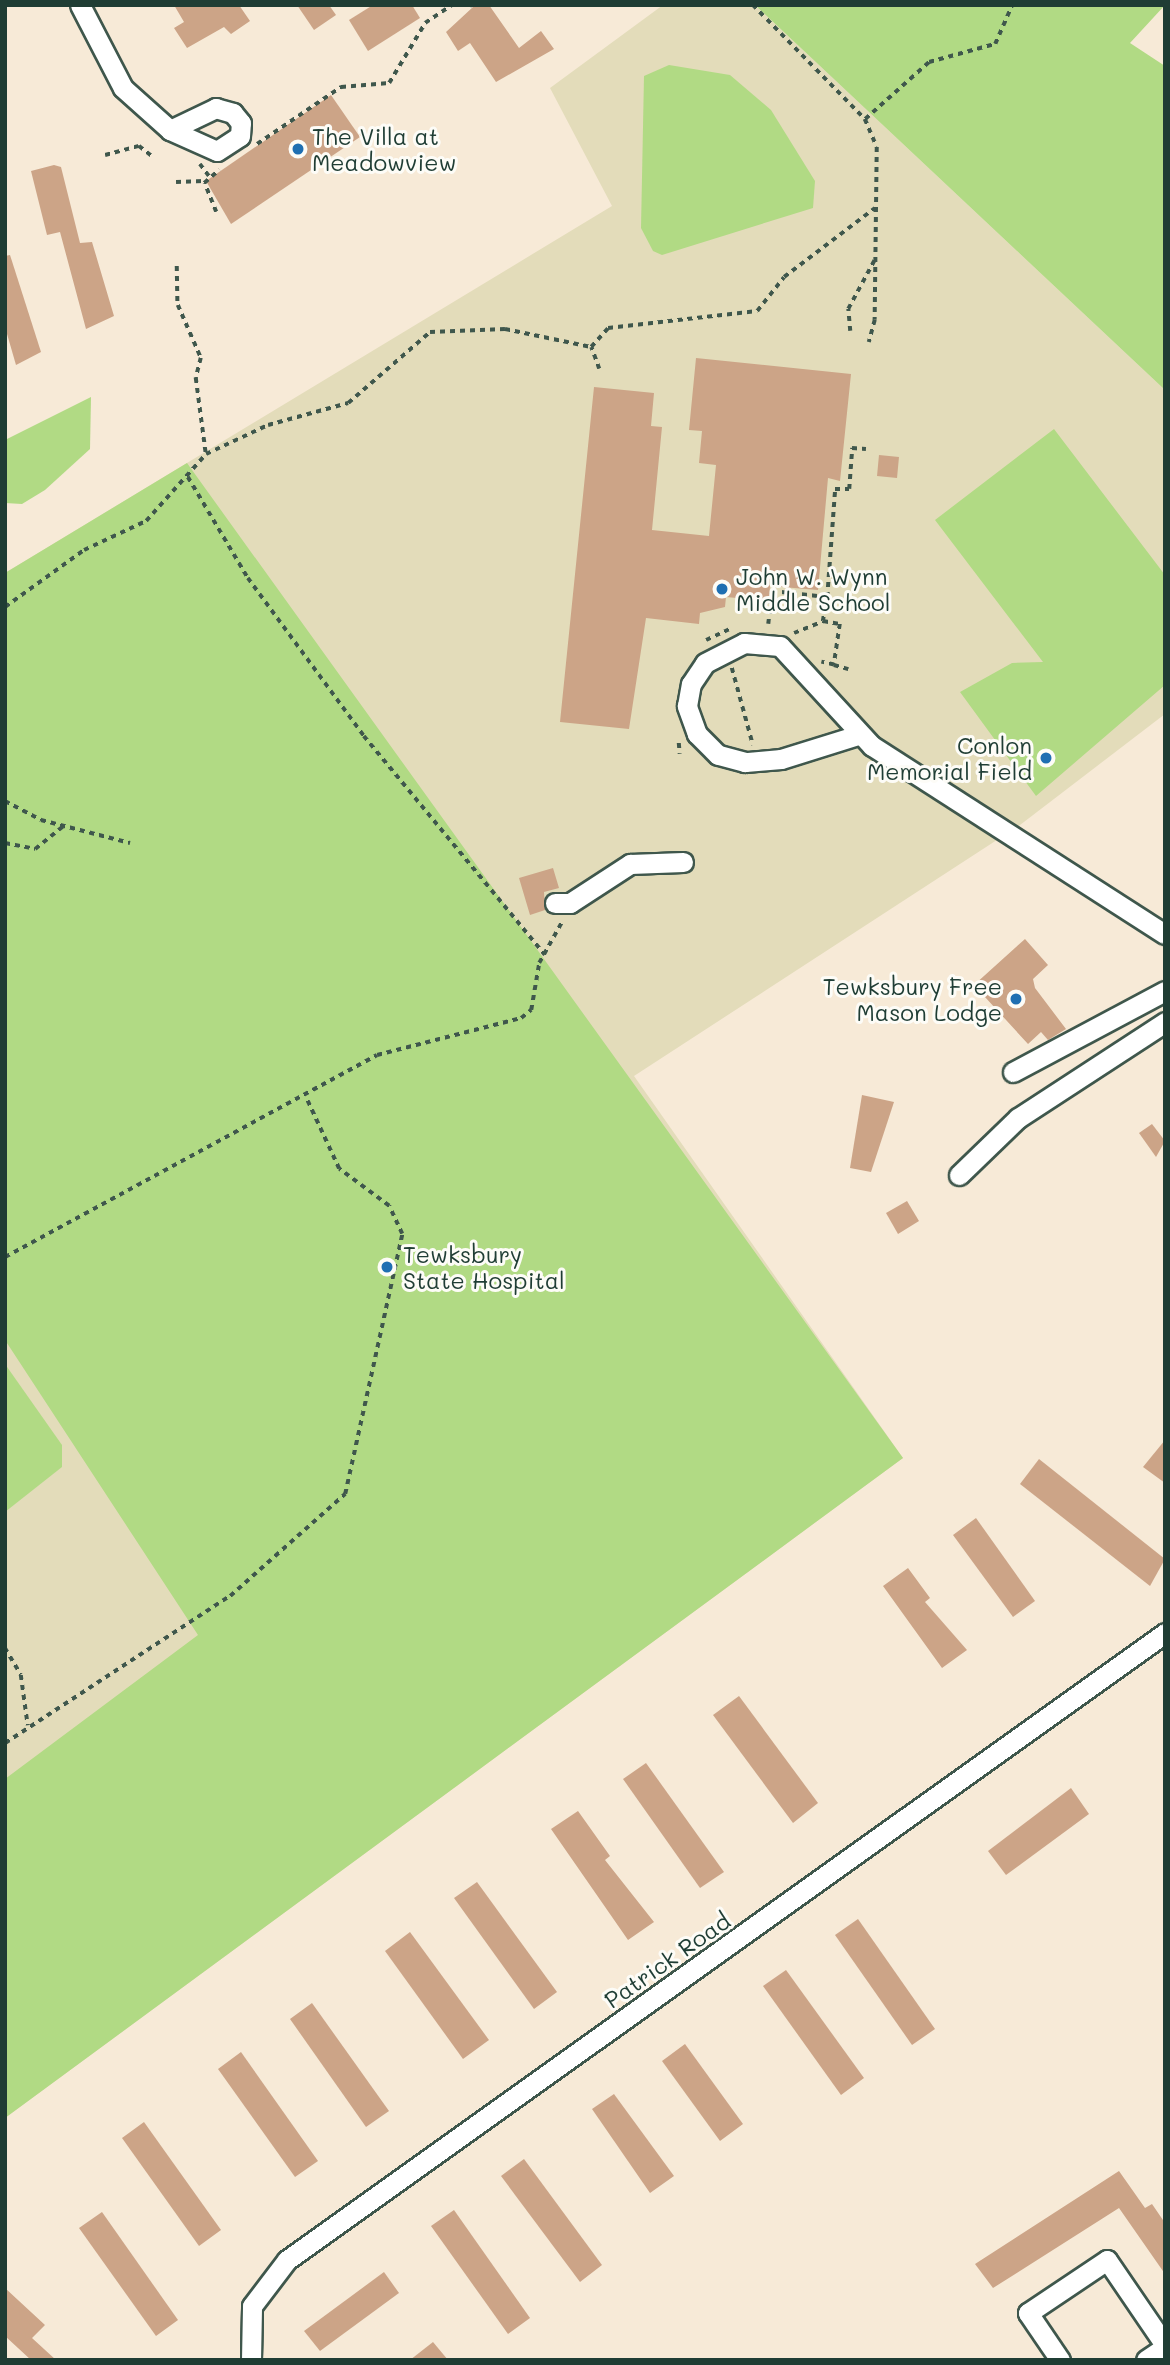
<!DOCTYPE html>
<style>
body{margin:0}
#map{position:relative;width:1170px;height:2365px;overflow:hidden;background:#f7ead7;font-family:Mali,sans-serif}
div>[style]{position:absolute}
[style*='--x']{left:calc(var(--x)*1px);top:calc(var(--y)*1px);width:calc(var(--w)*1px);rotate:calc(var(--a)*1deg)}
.built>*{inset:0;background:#e3dcba}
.green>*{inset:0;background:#b1da84}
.building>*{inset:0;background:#cca487}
.path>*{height:3.5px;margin-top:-1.75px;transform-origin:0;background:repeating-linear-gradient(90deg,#3f574c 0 5px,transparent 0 10px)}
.roads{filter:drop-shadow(2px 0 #3f574c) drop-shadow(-2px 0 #3f574c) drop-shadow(0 2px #3f574c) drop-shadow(0 -2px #3f574c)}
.minor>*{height:19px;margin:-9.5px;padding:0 9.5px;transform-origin:9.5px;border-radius:9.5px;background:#fff}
.dots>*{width:19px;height:19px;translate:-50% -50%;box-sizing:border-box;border:4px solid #fdfcf7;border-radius:50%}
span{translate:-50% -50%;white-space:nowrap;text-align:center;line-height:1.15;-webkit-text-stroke:6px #fdfcf7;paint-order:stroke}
.poi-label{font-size:23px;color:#1f3d34}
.left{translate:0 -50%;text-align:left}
.right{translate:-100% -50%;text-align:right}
.street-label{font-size:23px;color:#1f3d34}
.frame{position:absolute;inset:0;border:7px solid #1f3d34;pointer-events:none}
</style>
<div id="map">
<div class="built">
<div style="clip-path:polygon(663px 5px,755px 5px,1165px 390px,1165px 714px,1020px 825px,634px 1076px,903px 1458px,5px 2118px,5px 573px,612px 206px,550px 88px)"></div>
</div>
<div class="green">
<div style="clip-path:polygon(755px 5px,1165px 5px,1130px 43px,1165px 66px,1165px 390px)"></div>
<div style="clip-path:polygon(669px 65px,730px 75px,771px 110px,815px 181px,813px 208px,662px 255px,653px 251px,641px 228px,644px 76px)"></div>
<div style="clip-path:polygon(91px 397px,90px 449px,45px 490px,22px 504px,5px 503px,5px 440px)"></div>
<div style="clip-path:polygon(1054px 429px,1165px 575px,1165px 685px,1036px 796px,960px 692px,1012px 663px,1043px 662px,935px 520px)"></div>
<div style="clip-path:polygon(187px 463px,903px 1458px,5px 2118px,5px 1779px,198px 1635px,5px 1340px,5px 573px)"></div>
<div style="clip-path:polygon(5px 1364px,62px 1445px,62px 1467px,5px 1512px)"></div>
</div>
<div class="building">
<div style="clip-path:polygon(174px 5px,239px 5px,250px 21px,231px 34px,224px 27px,187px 48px,174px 28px,184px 22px)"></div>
<div style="clip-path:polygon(297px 5px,329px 5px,336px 15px,314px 30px)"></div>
<div style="clip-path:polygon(373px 5px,412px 5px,420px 18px,368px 51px,349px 20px)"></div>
<div style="clip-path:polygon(489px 5px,519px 48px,541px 31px,554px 49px,496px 82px,470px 43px,458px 51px,446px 32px,473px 7px)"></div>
<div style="clip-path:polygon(331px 95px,360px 137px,231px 224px,206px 181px)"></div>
<div style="clip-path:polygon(54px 165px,61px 167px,80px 243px,92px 242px,114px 316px,86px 329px,60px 232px,47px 235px,31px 171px)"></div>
<div style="clip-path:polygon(10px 255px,41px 352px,16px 365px,5px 327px,5px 256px)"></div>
<div style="clip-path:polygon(696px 358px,851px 374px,840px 481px,828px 478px,818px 590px,770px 586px,769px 601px,726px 597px,725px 607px,700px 613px,699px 624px,646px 618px,629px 729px,560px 722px,594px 387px,654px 393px,651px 426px,662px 427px,652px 530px,709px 536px,716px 465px,699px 463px,702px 431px,689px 430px)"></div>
<div style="clip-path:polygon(879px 455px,899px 457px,897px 478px,877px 476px)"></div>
<div style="clip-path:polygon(553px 868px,559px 888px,544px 892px,545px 910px,530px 915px,519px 878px)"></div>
<div style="clip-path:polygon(1025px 939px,1048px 965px,1033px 979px,1035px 988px,1066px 1029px,1048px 1040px,1041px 1032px,1028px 1044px,974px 985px)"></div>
<div style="clip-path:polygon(862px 1095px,894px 1102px,871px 1172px,850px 1168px)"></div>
<div style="clip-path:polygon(1152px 1124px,1165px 1141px,1156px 1157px,1139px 1133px)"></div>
<div style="clip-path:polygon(907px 1201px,919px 1221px,898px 1234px,886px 1213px)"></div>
<div style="clip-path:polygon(1165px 1440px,1165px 1483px,1143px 1467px)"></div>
<div style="clip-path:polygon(1039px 1459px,1165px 1559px,1150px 1586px,1020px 1484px)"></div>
<div style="clip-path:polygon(976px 1518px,1035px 1601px,1013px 1617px,953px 1535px)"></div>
<div style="clip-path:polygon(908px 1568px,930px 1598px,925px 1602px,967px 1650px,942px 1668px,883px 1586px)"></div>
<div style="clip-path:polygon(739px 1696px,818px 1803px,793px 1823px,713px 1715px)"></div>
<div style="clip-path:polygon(646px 1763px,724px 1872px,700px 1888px,623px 1779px)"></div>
<div style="clip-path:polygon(1071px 1788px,1089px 1814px,1006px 1875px,988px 1851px)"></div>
<div style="clip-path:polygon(578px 1811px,610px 1856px,605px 1860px,654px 1922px,628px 1940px,551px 1829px)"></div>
<div style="clip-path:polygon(477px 1882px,557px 1992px,534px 2009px,454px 1898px)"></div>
<div style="clip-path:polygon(858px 1919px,935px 2029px,912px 2045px,835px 1935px)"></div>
<div style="clip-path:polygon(410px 1932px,489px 2040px,463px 2059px,385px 1951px)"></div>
<div style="clip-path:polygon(786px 1970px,864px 2078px,841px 2095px,763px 1986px)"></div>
<div style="clip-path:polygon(312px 2003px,389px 2111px,366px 2127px,290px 2019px)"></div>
<div style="clip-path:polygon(685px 2044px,743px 2124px,720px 2141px,662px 2061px)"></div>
<div style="clip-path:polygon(241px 2052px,318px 2161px,295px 2177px,218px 2069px)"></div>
<div style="clip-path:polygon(614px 2094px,674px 2176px,650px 2193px,592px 2109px)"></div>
<div style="clip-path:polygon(144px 2122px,221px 2230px,199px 2246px,122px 2138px)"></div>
<div style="clip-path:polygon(524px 2159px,602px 2265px,580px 2282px,501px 2176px)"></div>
<div style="clip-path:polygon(1119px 2171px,1145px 2208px,1152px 2204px,1165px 2223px,1165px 2274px,1119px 2208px,993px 2288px,975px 2264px)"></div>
<div style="clip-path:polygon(454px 2210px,530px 2318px,508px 2334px,431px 2226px)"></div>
<div style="clip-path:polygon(102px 2212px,178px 2320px,156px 2336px,79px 2228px)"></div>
<div style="clip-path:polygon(384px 2272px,399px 2293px,320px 2351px,304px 2331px)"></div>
<div style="clip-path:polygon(5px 2288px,45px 2325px,32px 2338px,56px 2360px,31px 2360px,5px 2336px)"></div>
<div style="clip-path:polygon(433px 2342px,448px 2360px,410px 2360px)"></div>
</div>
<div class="path">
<div style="--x:472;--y:5;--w:2;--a:63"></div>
<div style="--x:753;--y:5;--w:160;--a:45.5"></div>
<div style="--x:865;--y:119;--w:30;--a:67"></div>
<div style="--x:877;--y:147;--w:173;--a:90.7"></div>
<div style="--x:875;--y:320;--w:23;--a:105"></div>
<div style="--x:865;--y:119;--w:86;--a:-41.7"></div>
<div style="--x:929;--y:62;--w:68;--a:-15.3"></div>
<div style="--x:995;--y:44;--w:43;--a:-66.4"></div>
<div style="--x:257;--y:144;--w:102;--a:-34.2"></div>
<div style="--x:341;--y:87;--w:48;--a:-4.8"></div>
<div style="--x:389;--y:83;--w:70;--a:-59"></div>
<div style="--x:425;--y:23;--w:32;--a:-34"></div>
<div style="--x:105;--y:155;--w:35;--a:-15"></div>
<div style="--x:139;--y:146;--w:18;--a:38"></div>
<div style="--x:200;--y:164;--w:15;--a:53"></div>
<div style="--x:176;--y:182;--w:28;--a:-2"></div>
<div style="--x:216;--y:212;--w:31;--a:-112"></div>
<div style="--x:204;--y:183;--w:20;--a:-41"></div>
<div style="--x:177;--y:266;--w:39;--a:89"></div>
<div style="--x:178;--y:305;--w:58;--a:66.5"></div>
<div style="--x:201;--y:358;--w:21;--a:104"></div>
<div style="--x:196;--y:378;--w:77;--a:82.5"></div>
<div style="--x:850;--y:331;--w:22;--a:-95"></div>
<div style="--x:848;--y:309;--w:57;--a:-61.6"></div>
<div style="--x:599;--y:369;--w:23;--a:-110"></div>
<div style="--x:591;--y:347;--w:25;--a:-48"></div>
<div style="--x:608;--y:328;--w:150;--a:-6.5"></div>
<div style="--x:757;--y:311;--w:43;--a:-51.5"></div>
<div style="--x:784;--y:277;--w:114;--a:-37.2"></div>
<div style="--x:188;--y:477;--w:117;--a:59.3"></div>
<div style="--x:248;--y:578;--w:196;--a:53.7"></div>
<div style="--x:364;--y:736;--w:284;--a:50.4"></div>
<div style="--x:827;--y:597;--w:108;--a:-85.8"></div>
<div style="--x:835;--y:489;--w:14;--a:0"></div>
<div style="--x:849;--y:489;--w:41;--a:-85.8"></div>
<div style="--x:852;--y:448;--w:14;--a:4"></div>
<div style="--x:5;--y:607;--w:97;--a:-35.8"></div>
<div style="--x:84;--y:550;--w:68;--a:-25.1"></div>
<div style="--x:146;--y:521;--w:90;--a:-48.2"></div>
<div style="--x:206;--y:454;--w:68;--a:-25.1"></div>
<div style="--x:268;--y:425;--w:83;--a:-15.4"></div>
<div style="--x:348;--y:403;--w:108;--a:-40.9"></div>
<div style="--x:430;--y:332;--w:75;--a:-2.3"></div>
<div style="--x:505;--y:329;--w:88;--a:11.8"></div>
<div style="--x:768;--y:624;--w:33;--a:-83"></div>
<div style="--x:772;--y:591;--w:55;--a:6.2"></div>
<div style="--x:827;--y:597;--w:24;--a:99"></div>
<div style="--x:794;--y:633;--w:31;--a:-22"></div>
<div style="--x:823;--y:621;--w:17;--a:10"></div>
<div style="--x:840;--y:624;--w:41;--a:98.3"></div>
<div style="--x:834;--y:665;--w:13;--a:-167"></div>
<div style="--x:706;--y:640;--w:26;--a:-25"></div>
<div style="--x:834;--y:665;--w:15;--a:16"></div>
<div style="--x:732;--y:668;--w:80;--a:74.7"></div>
<div style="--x:679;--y:743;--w:11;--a:85"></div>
<div style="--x:5;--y:801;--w:41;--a:27.8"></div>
<div style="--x:41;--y:820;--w:92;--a:14.5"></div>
<div style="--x:5;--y:843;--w:31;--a:11"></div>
<div style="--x:35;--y:849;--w:36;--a:-39"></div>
<div style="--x:5;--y:1257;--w:423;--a:-28.5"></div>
<div style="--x:377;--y:1055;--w:149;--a:-14.4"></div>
<div style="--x:521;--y:1018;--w:13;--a:-39"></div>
<div style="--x:531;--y:1010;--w:48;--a:-80.3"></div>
<div style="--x:539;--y:963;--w:49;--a:-60.8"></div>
<div style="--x:5;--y:1648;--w:31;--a:59"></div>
<div style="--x:21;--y:1675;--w:51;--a:82.2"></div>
<div style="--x:5;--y:1743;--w:269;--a:-33.2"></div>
<div style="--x:230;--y:1596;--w:154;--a:-41.6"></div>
<div style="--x:345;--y:1494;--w:266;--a:-77.6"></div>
<div style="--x:402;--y:1234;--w:31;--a:-115"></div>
<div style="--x:389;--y:1206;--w:62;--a:-143.5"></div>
<div style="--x:339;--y:1169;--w:78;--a:-114.9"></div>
</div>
<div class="roads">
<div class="minor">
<div style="--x:80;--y:5;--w:93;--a:62.6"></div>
<div style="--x:123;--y:88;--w:63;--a:41.8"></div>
<div style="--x:170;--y:130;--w:51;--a:24.1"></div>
<div style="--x:217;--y:151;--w:27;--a:-33"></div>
<div style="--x:240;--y:136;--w:13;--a:-86"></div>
<div style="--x:241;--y:123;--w:13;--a:-129"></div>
<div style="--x:233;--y:113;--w:18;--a:-164"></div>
<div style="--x:216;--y:108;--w:51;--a:154.4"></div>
<div style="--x:858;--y:735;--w:81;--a:162.7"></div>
<div style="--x:781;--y:759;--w:36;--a:175"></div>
<div style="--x:745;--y:762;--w:28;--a:-165"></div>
<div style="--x:718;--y:755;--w:30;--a:-135"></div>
<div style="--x:697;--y:734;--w:30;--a:-110"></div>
<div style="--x:687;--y:706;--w:22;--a:-80"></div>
<div style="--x:691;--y:684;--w:25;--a:-56"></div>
<div style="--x:705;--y:663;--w:44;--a:-27.1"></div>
<div style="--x:744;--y:643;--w:36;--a:5"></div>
<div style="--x:780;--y:646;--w:136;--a:47.4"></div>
<div style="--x:872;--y:746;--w:348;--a:32.7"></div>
<div style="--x:555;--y:903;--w:15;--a:0"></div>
<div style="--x:570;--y:903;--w:72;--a:-33"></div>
<div style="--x:630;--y:864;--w:53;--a:-2.2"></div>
<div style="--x:1013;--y:1072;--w:172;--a:-28.1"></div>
<div style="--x:959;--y:1175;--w:82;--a:-44"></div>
<div style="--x:1018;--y:1118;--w:176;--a:-33.1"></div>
<div style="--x:251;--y:2360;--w:54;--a:-88.9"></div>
<div style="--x:252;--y:2306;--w:58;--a:-52.7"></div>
<div style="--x:287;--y:2260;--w:1079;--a:-35.53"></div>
<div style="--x:1060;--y:2360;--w:57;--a:-124.2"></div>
<div style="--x:1028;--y:2313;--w:95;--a:-33.9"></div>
<div style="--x:1107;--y:2260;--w:103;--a:55.7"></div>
<div style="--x:1146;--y:2360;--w:23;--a:-34"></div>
</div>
</div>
<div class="dots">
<div style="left:298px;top:149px;background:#1f6fb2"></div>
<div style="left:722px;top:589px;background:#1f6fb2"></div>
<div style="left:1046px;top:758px;background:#1f6fb2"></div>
<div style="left:1016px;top:999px;background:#1f6fb2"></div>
<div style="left:387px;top:1267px;background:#1f6fb2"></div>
</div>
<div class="poi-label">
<span class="left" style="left:312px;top:149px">The Villa at<br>Meadowview</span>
<span class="left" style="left:736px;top:589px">John W. Wynn<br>Middle School</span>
<span class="right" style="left:1032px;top:758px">Conlon<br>Memorial Field</span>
<span class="right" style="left:1002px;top:999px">Tewksbury Free<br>Mason Lodge</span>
<span class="left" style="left:403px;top:1267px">Tewksbury<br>State Hospital</span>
</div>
<div class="street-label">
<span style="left:667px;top:1960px;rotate:-35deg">Patrick Road</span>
</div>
<div class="frame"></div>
</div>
